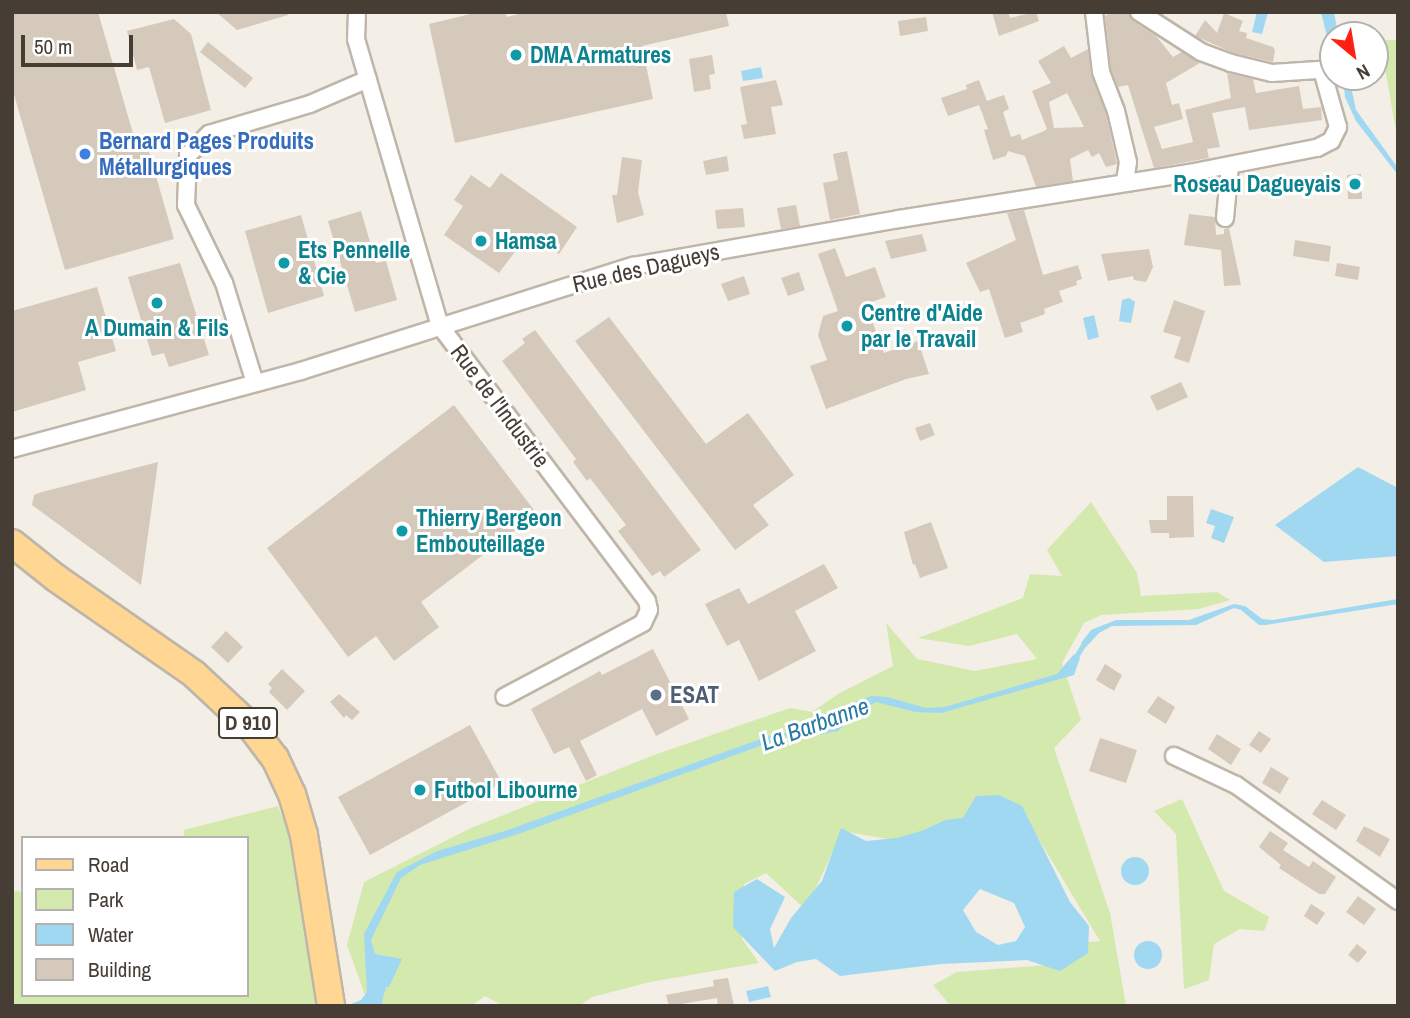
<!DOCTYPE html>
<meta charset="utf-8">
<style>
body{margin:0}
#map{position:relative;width:1410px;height:1018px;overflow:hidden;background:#f3eee6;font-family:"Archivo Narrow",sans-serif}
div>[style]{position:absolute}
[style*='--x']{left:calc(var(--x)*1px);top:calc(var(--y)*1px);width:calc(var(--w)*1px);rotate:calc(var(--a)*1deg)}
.green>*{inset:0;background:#d3e9ad}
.water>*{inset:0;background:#a0d8f2}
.round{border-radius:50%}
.stream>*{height:4.5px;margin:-2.25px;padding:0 2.25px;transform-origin:2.25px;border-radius:2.25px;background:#a0d8f2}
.building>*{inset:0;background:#d5c9bb}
.roads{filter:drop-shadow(2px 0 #bfb5a8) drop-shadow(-2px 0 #bfb5a8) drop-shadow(0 2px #bfb5a8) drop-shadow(0 -2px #bfb5a8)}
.street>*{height:16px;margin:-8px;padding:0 8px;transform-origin:8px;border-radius:8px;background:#fff}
.primary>*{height:26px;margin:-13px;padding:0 13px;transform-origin:13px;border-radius:13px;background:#ffd793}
.dots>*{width:19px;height:19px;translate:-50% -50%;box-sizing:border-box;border:4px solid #fff;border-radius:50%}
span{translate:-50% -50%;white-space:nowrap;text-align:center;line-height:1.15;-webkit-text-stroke:6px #fff;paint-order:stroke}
.shield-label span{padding:2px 5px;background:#fff;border:2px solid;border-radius:5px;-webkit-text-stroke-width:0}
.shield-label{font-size:21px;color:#463e35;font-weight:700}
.culture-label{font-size:23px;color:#0d838f;font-weight:700}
.left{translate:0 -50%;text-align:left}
.right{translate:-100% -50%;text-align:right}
.shop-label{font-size:23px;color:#366cbe;font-weight:700}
.street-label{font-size:23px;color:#463e35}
.service-label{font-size:23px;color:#4e5e75;font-weight:700}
.water-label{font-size:24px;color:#287ba5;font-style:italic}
.frame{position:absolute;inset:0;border:14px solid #463e35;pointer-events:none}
.legend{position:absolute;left:21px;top:836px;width:228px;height:161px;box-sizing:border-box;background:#fff;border:2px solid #b5b2ae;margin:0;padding:9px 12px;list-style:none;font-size:21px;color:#463e35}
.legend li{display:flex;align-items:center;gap:14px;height:35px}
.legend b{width:35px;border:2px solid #b5b2ae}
.north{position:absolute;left:1319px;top:21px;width:70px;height:70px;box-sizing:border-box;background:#fff;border:2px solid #b5b2ae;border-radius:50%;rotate:150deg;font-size:19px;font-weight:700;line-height:28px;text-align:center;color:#463e35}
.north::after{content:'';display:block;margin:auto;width:24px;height:32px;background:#ff2011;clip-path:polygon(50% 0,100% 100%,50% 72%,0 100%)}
.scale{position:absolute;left:21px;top:35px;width:112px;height:32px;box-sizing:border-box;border:4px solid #463e35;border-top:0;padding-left:9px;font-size:21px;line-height:24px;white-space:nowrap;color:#463e35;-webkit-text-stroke:5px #fff;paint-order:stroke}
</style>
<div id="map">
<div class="green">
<div style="clip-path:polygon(1380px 40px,1398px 40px,1398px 142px)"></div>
<div style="clip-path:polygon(1091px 502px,1137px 573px,1141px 596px,1217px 592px,1230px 600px,1199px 609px,1101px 615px,1084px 623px,1062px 663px,1081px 720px,1054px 748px,1110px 913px,1126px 1006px,951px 1006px,933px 985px,957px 972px,1048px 965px,1059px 945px,1100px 941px,1032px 828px,922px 845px,842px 831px,806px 910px,766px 873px,744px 884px,742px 939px,759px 963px,650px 982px,592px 997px,579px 1006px,504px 1006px,485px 996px,471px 1006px,369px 1006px,347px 945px,364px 882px,471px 828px,654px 755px,790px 708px,812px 712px,838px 694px,893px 666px,886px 623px,917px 659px,975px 671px,1037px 659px,1017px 634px,969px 646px,918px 638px,1023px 598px,1030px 574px,1062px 576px,1047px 550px)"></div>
<div style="clip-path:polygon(1182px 799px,1224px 891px,1269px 917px,1264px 931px,1240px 929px,1214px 944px,1209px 980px,1184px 989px,1176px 834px,1154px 811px)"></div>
<div style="clip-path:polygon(278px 806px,290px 837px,327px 1006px,12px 1006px,12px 892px,17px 891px,23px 893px,23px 995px,247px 995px,247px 838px,184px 838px,184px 830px)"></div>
</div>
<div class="water">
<div style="clip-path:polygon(1257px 12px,1268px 12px,1262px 34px,1252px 32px)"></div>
<div style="clip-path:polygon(1321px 12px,1334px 12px,1338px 35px,1333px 35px,1333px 61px)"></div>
<div style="clip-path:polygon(761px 67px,763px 78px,743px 81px,741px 71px)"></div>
<div style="clip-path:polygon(1343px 77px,1349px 77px,1356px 110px,1398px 168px,1398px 175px,1356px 121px,1345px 97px)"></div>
<div style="clip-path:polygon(1129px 298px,1135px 302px,1131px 323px,1119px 321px,1122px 300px)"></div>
<div style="clip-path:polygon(1094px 315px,1099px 337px,1088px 340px,1083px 318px)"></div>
<div style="clip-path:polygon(1358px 467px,1398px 488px,1398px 556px,1324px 562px,1275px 525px)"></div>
<div style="clip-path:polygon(1211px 509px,1234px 517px,1224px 543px,1211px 538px,1215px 526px,1206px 523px)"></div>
<div style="clip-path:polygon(1398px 599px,1398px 604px,1266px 625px,1259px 625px,1241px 610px,1234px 608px,1196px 625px,1112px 626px,1099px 633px,1086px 647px,1081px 643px,1091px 630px,1116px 620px,1189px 620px,1234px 604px,1245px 606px,1262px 619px,1273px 620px)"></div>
<div style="clip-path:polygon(1074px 654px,1080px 658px,1074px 675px,941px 713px,915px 712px,876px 702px,860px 711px,838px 731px,798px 739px,796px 734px,785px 737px,783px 734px,806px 727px,805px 723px,824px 714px,871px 696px,887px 697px,926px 708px,945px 707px,1057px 674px)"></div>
<div style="clip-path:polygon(780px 732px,782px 738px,521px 833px,420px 865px,401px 878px,371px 940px,375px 954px,402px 959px,389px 987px,386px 987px,381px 1006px,346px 1006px,361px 1000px,367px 992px,364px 934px,397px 872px,437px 851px,505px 831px)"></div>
<div style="clip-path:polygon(evenodd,999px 795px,1022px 806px,1070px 902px,1089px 926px,1088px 953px,1060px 971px,1027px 960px,941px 964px,840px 976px,816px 959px,797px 962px,775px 971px,733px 927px,734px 892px,757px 879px,785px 897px,770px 929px,774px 948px,791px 918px,822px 881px,841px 828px,866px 841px,897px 838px,924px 830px,945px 820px,963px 818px,976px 796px,999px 795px,980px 889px,1014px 903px,1025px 927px,1016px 941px,998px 945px,976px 932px,963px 910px,980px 889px)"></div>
<div class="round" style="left:1121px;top:857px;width:28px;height:28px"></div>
<div class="round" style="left:1134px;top:941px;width:28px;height:28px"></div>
<div style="clip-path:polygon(768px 986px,771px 997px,749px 1002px,746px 991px)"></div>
</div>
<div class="stream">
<div style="--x:1074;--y:660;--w:23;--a:-59"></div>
</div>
<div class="building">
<div style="clip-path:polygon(12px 12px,98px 12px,134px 137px,144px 134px,174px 239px,65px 270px,12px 88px)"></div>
<div style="clip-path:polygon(216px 12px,287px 12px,288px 15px,237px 30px)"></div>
<div style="clip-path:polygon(479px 12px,505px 12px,507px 17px,526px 12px,726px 12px,729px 26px,642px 46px,653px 99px,455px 143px,429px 24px)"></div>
<div style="clip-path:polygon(992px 12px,1008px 12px,1010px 18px,1036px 12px,1039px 21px,999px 36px)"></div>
<div style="clip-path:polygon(1112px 12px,1129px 12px,1133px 21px,1156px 36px,1173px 57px,1182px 52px,1200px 63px,1166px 83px,1172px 105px,1179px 103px,1183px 119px,1154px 127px,1162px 149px,1193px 142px,1185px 110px,1231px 98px,1227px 73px,1253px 79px,1256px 93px,1299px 86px,1303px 109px,1321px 107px,1322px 120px,1249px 130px,1245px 107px,1212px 113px,1220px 147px,1207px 149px,1209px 158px,1154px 168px,1128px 85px,1118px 87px,1111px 69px,1105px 16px)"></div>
<div style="clip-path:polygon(1224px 13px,1243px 21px,1239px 31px,1247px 33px,1246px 38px,1273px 47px,1275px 50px,1273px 62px,1234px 53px,1195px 36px,1205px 20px,1217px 33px)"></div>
<div style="clip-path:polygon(926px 17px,928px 31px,900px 36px,898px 21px)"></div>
<div style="clip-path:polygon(174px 19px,191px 34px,211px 110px,165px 123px,149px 67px,137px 70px,127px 31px)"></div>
<div style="clip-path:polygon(208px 42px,253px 78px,245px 88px,200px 52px)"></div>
<div style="clip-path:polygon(evenodd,1064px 46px,1071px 58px,1088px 49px,1091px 75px,1106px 114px,1117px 164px,1106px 167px,1099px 153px,1092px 157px,1088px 150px,1070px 159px,1073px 181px,1036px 187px,1025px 156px,1008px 151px,1006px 156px,993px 160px,984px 130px,988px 129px,979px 105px,948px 116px,941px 98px,967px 89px,966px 85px,979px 80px,987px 101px,1004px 95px,1009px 109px,1003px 112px,1011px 137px,1020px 134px,1022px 140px,1044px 131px,1047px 129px,1032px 91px,1051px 83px,1038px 61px,1064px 46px,1067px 93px,1084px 127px,1054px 128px,1049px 102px,1067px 93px)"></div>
<div style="clip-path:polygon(712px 55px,715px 74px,709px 75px,711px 89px,694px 92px,689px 59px)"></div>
<div style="clip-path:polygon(776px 80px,783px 105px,771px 107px,776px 134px,744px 139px,741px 125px,747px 124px,740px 87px)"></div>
<div style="clip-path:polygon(847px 151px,860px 214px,830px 220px,823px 183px,838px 180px,833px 154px)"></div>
<div style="clip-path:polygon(727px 156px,729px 171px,706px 175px,703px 161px)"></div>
<div style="clip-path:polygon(622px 157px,642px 160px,638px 192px,644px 215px,617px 223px,612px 195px,617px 195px)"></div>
<div style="clip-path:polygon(501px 173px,577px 227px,559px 254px,529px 233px,499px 273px,444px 235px,463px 206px,454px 200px,471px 175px,490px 188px)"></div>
<div style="clip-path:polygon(1361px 174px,1362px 199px,1348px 199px,1347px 175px)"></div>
<div style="clip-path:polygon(796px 205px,800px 226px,781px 229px,777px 208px)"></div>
<div style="clip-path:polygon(743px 208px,745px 227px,717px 229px,715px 210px)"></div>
<div style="clip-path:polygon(1024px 210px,1043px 275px,1078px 265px,1082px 279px,1076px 281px,1077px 285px,1059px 291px,1063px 302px,1044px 309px,1045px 314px,1020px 323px,1023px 332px,1005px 338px,989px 289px,980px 292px,966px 263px,1016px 240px,1007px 213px)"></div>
<div style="clip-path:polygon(361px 211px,376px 263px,386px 261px,397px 300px,355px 312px,328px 221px)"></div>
<div style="clip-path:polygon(1189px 214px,1215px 217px,1216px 235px,1224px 234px,1224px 229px,1229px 228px,1241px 285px,1224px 286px,1221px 250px,1184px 245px)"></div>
<div style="clip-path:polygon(301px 215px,324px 296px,268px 313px,245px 231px)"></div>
<div style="clip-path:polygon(922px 234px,927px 251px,891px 259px,885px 241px)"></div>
<div style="clip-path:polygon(1295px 240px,1331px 246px,1329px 262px,1293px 256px)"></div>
<div style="clip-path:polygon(835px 248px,846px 277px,875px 267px,886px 297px,866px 304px,884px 353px,918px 341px,929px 374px,906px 379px,826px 409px,810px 366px,827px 360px,818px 335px,823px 316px,838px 311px,818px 254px)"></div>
<div style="clip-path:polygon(1149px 249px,1153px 267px,1146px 282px,1134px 280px,1133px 276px,1108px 281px,1101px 254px)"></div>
<div style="clip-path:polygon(180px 263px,209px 355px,169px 367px,164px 353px,152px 356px,128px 277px)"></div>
<div style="clip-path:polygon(1337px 263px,1360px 267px,1358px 280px,1335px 276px)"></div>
<div style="clip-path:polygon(799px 272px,805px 290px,788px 296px,781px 278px)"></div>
<div style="clip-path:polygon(744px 276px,750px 294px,728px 301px,721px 284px)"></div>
<div style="clip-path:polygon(97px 287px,116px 351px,78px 362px,86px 390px,12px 412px,12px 311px)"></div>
<div style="clip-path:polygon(1174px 300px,1205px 311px,1189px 363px,1174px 358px,1181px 337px,1163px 332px)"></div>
<div style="clip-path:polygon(609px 317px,706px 444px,748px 413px,794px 475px,753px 505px,769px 525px,735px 550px,575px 341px)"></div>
<div style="clip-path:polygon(535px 330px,701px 550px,664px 577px,660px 571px,652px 576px,618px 531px,626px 525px,590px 478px,587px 481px,573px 462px,576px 459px,502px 361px,525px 343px,522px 339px)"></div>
<div style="clip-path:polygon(1181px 382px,1188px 397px,1157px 411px,1150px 396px)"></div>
<div style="clip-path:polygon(454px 405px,537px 514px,421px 602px,439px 627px,394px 661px,376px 636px,348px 657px,267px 548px)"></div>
<div style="clip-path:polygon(930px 423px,935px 435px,920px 441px,915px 428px)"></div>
<div style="clip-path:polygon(158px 462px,141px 585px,32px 505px,34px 495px,42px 492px)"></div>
<div style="clip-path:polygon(1167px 496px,1193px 496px,1194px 537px,1169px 538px,1169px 533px,1151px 533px,1149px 520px,1167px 520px)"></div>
<div style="clip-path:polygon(931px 522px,948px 568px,920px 578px,915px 564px,913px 565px,904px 532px)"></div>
<div style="clip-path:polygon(824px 564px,838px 588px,795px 611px,816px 651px,759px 681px,739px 640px,727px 646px,705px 604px,739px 588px,748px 604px)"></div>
<div style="clip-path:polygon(226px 631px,243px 647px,228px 663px,211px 647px)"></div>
<div style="clip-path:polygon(653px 649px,689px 719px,656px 736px,642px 709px,580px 741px,597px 775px,586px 781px,569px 747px,554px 754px,531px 709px,600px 671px,602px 675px)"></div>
<div style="clip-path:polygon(1105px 664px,1122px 675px,1114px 691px,1096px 680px)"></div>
<div style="clip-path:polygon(282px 669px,305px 691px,287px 710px,269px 692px,272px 688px,268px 684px)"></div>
<div style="clip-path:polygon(339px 694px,360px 712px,352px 720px,346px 715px,344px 718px,330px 702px)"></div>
<div style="clip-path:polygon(1158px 696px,1175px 707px,1166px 724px,1147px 712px)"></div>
<div style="clip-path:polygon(470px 725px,502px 783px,370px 855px,338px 797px)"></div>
<div style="clip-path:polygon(1259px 731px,1271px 739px,1261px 753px,1249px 745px)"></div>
<div style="clip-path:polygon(1217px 734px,1241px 749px,1231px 765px,1208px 749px)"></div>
<div style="clip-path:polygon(1100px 738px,1137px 750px,1126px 783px,1089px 771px)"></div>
<div style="clip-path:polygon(1271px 767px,1289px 778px,1280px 794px,1262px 783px)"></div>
<div style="clip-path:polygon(1322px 800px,1346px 815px,1336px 830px,1312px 814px)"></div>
<div style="clip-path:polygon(1364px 826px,1390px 839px,1380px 857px,1356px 841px)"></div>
<div style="clip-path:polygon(1270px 831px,1288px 843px,1283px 850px,1309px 867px,1313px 861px,1336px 877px,1325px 894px,1319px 894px,1279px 868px,1281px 865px,1259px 847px)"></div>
<div style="clip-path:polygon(1358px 896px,1376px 909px,1364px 925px,1346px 912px)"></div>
<div style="clip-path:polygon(1311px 904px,1325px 913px,1317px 925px,1304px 916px)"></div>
<div style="clip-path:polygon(1357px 944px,1367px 952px,1358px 963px,1348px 955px)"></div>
<div style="clip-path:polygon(728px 978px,734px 1006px,718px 1006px,717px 998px,669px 1006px,666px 995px,714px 986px,713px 980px)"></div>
</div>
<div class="roads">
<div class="street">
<div style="--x:357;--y:12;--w:27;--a:92"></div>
<div style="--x:356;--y:39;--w:299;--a:73.7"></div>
<div style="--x:440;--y:326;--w:344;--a:53"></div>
<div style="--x:647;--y:601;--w:9;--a:77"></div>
<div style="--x:649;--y:610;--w:14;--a:115"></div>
<div style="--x:643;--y:623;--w:157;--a:152"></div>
<div style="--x:1094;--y:12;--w:60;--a:83.3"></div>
<div style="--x:1101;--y:72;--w:42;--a:69"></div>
<div style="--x:1116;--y:111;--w:52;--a:76.8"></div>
<div style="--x:1128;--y:162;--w:20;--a:99"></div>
<div style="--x:1139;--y:12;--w:74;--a:32.8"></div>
<div style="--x:1201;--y:52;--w:32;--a:20"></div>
<div style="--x:1231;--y:63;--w:42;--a:13.7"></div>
<div style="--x:1272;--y:73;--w:61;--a:-3.8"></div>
<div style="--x:1225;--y:218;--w:53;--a:-84.6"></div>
<div style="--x:255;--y:383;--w:105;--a:-107.2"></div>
<div style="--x:224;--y:283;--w:87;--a:-116"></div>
<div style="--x:186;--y:205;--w:50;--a:-87.7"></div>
<div style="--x:188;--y:155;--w:30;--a:-45"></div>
<div style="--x:209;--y:134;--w:105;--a:-16.5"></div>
<div style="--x:310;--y:104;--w:63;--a:-23.3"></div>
<div style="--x:12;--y:449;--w:299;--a:-15.1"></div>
<div style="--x:301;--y:371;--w:348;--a:-17.6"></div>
<div style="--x:633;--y:266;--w:270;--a:-10"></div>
<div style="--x:899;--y:219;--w:294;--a:-9"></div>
<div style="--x:1189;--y:173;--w:130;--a:-11.1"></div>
<div style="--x:1317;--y:148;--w:16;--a:-27"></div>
<div style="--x:1331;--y:141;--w:16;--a:-63"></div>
<div style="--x:1338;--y:127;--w:59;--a:-105.7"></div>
<div style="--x:1174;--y:756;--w:68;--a:25.1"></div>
<div style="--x:1236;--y:785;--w:199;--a:35.6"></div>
</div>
<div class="primary">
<div style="--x:12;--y:543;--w:56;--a:38.5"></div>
<div style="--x:56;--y:578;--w:168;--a:34.8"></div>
<div style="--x:194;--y:674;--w:79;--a:43"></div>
<div style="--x:252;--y:728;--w:38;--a:53"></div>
<div style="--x:275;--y:758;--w:40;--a:65"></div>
<div style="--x:292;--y:794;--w:43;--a:73.7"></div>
<div style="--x:304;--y:835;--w:173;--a:81"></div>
</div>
</div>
<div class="dots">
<div style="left:516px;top:55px;background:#0f9aa8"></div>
<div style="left:85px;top:154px;background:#3f7fe0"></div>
<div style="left:1355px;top:184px;background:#0f9aa8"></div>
<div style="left:481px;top:241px;background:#0f9aa8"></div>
<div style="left:284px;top:263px;background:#0f9aa8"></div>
<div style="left:157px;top:303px;background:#0f9aa8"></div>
<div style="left:847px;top:326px;background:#0f9aa8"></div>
<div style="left:402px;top:531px;background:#0f9aa8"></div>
<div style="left:656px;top:695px;background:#5c6f8a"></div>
<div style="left:420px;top:790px;background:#0f9aa8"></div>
</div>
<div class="shield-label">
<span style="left:248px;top:723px">D 910</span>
</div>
<div class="culture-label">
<span class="left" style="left:530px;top:55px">DMA Armatures</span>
<span class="right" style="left:1341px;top:184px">Roseau Dagueyais</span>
<span class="left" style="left:495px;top:241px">Hamsa</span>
<span class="left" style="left:298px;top:263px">Ets Pennelle<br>&amp; Cie</span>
<span class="left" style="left:861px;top:326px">Centre d'Aide<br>par le Travail</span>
<span style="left:157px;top:328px">A Dumain &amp; Fils</span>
<span class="left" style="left:416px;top:531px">Thierry Bergeon<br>Embouteillage</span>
<span class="left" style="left:434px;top:790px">Futbol Libourne</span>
</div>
<div class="shop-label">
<span class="left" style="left:99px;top:154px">Bernard Pages Produits<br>Métallurgiques</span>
</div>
<div class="street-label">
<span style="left:646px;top:268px;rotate:-13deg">Rue des Dagueys</span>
<span style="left:500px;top:406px;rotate:53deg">Rue de l'Industrie</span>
</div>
<div class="service-label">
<span class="left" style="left:670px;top:695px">ESAT</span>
</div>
<div class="water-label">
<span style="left:815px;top:724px;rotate:-20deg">La Barbanne</span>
</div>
<div class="frame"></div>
<ul class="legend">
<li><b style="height:9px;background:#ffd793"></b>Road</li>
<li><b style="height:19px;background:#d3e9ad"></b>Park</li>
<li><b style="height:19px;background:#a0d8f2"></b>Water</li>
<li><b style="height:19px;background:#d5c9bb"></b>Building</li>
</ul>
<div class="north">N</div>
<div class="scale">50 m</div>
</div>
